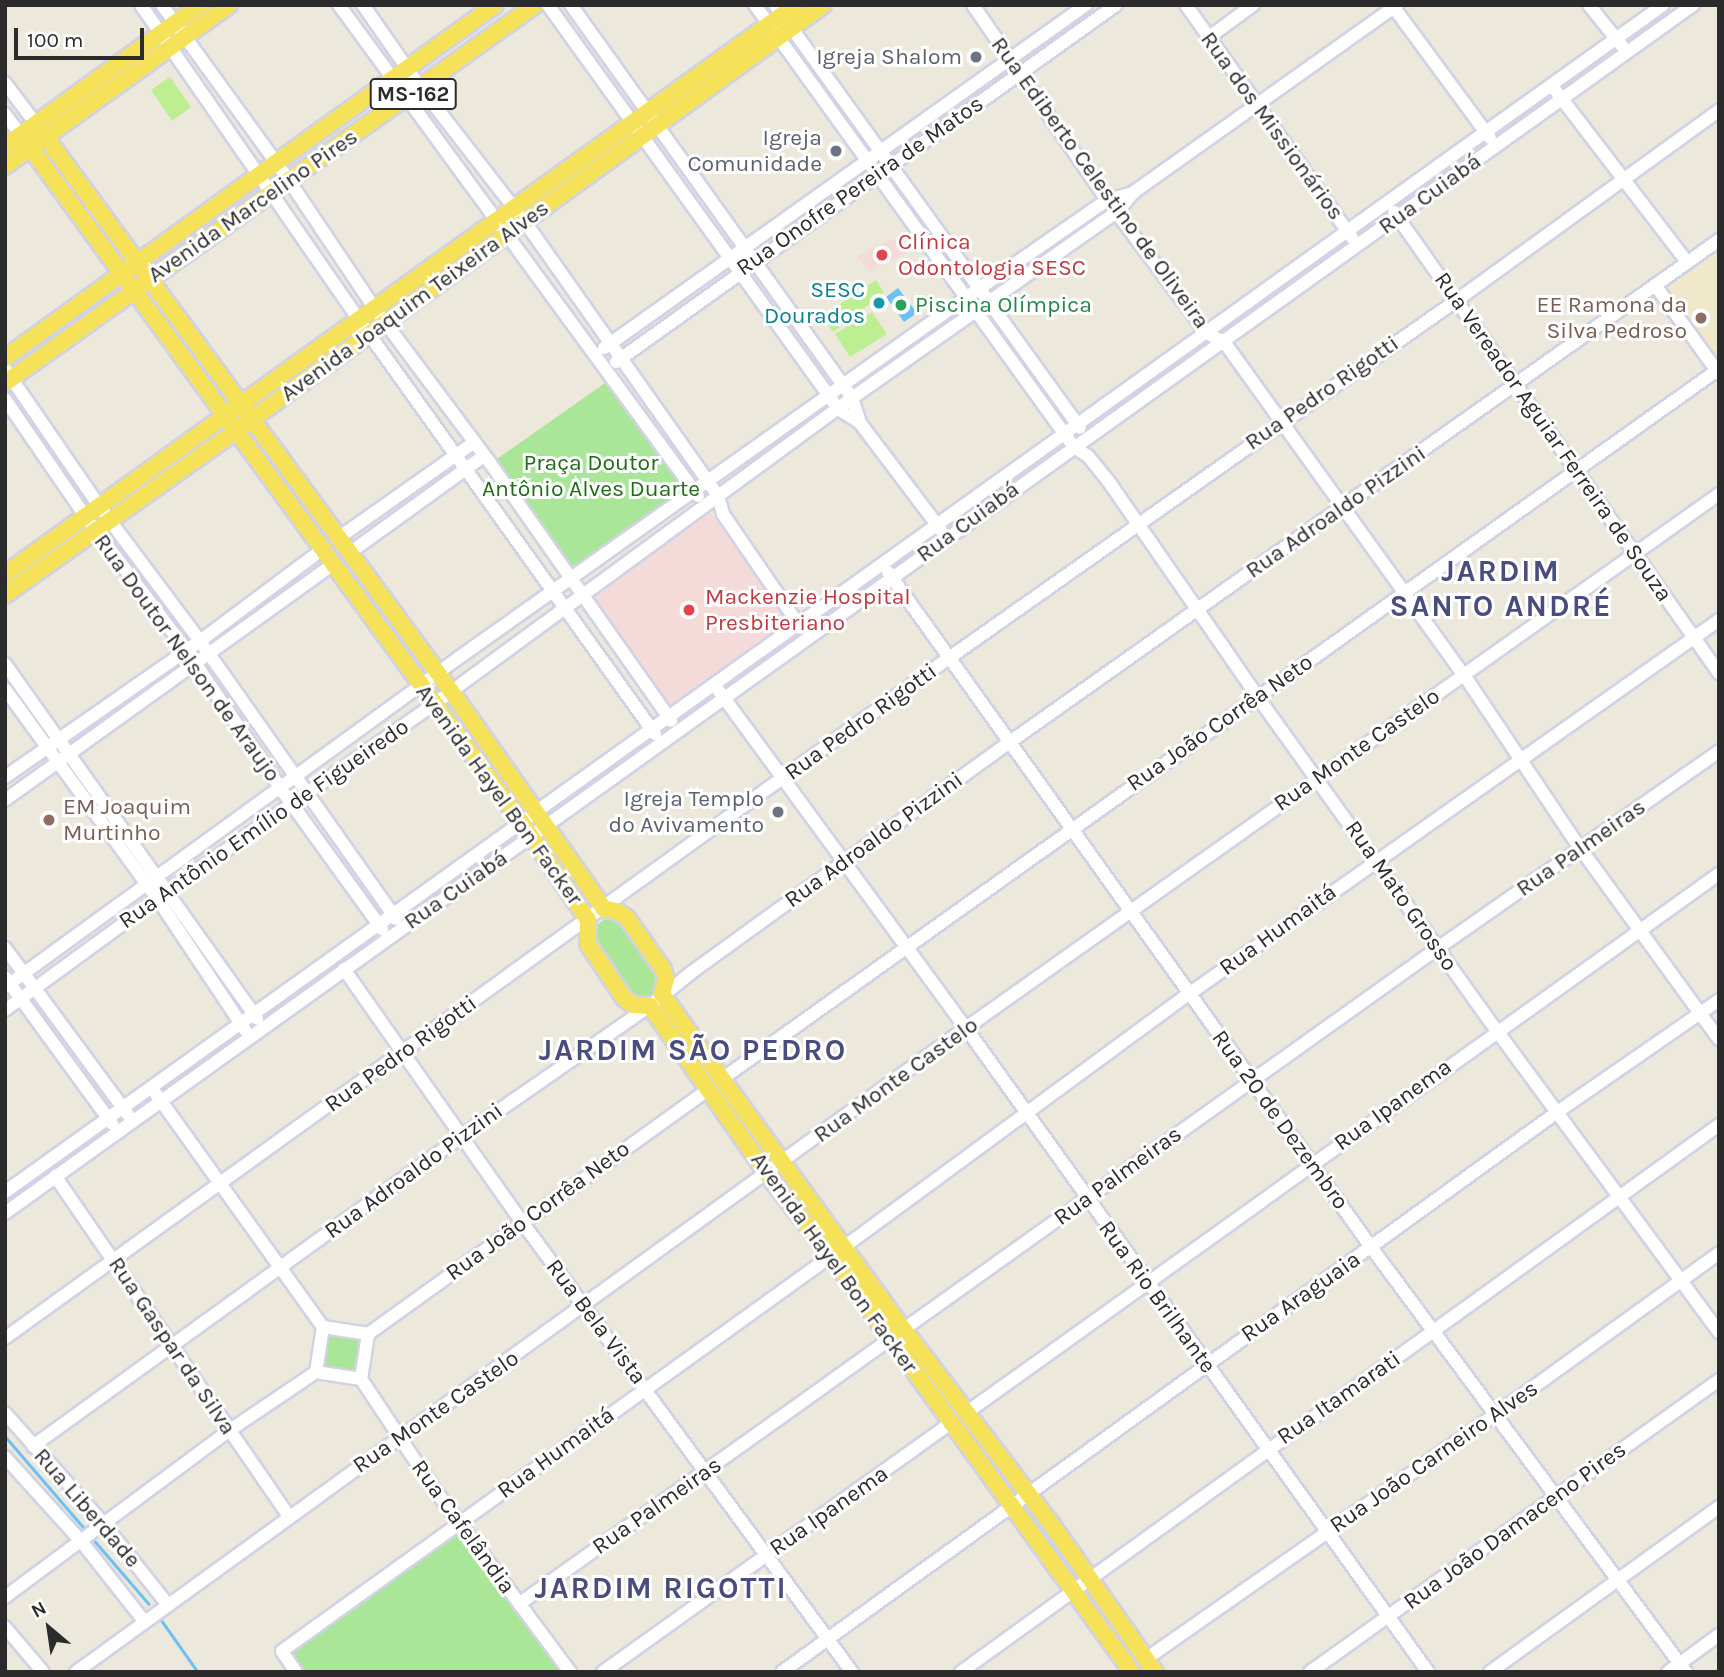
<!DOCTYPE html>
<meta charset="utf-8">
<style>
body{margin:0}
#map{position:relative;width:1724px;height:1677px;overflow:hidden;background:#ede8dc;font-family:Karla,sans-serif}
div>[style]{position:absolute}
[style*='--x']{left:calc(var(--x)*1px);top:calc(var(--y)*1px);width:calc(var(--w)*1px);rotate:calc(var(--a)*1deg)}
.education>*{inset:0;background:#efe8cb}
.medical>*{inset:0;background:#f4dbd9}
.green>*{inset:0;background:#a9e697}
.pitch>*{inset:0;background:#bdee92}
.water>*{inset:0;background:#6bc1f3}
.stream>*{height:2.5px;margin:-1.25px;padding:0 1.25px;transform-origin:1.25px;border-radius:1.25px;background:#6bc1f3}
.roads{filter:drop-shadow(2px 0 #d1d3e4) drop-shadow(-2px 0 #d1d3e4) drop-shadow(0 2px #d1d3e4) drop-shadow(0 -2px #d1d3e4)}
.minor>*{height:12px;margin:-6px;padding:0 6px;transform-origin:6px;border-radius:6px;background:#fff}
.major>*{height:16px;margin:-8px;padding:0 8px;transform-origin:8px;border-radius:8px;background:#f6e258}
.dots>*{width:19px;height:19px;translate:-50% -50%;box-sizing:border-box;border:4px solid #fff;border-radius:50%}
span{translate:-50% -50%;white-space:nowrap;text-align:center;line-height:1.15;-webkit-text-stroke:6px #fff;paint-order:stroke}
.shield-label span{padding:2px 5px;background:#fff;border:2px solid;border-radius:5px;-webkit-text-stroke-width:0}
.shield-label{font-size:21px;color:#2b2b2b;font-weight:700}
.worship-label{font-size:23px;color:#5b616d}
.right{translate:-100% -50%;text-align:right}
.street-label{font-size:23px;color:#2b2b2b}
.health-label{font-size:23px;color:#be3a42}
.left{translate:0 -50%;text-align:left}
.culture-label{font-size:23px;color:#0d838f}
.leisure-label{font-size:23px;color:#27864d}
.education-label{font-size:23px;color:#785e54}
.park-label{font-size:23px;color:#206b17}
.district-label{font-size:30px;color:#494d7e;font-weight:700;letter-spacing:2px}
.frame{position:absolute;inset:0;border:7px solid #2b2b2b;pointer-events:none}
.north{position:absolute;left:14px;top:1593px;width:70px;height:70px;-webkit-text-stroke:5px #fff;paint-order:stroke;rotate:331deg;font-size:19px;font-weight:700;line-height:28px;text-align:center;color:#2b2b2b}
.north::after{content:'';display:block;margin:auto;width:24px;height:32px;background:#2b2b2b;clip-path:polygon(50% 0,100% 100%,50% 72%,0 100%)}
.scale{position:absolute;left:14px;top:28px;width:130px;height:32px;box-sizing:border-box;border:4px solid #2b2b2b;border-top:0;padding-left:9px;font-size:21px;line-height:24px;white-space:nowrap;color:#2b2b2b;-webkit-text-stroke:5px #fff;paint-order:stroke}
</style>
<div id="map">
<div class="education">
<div style="clip-path:polygon(1719px 243px,1719px 350px,1711px 355px,1660px 285px)"></div>
</div>
<div class="medical">
<div style="clip-path:polygon(893px 239px,907px 253px,870px 272px,857px 256px)"></div>
<div style="clip-path:polygon(710px 512px,789px 623px,668px 708px,589px 597px)"></div>
</div>
<div class="green">
<div style="clip-path:polygon(608px 381px,688px 492px,573px 572px,494px 461px)"></div>
<div style="clip-path:polygon(608px 916px,618px 916px,662px 972px,659px 992px,649px 1000px,636px 1001px,593px 946px,593px 929px)"></div>
<div style="clip-path:polygon(325px 1330px,366px 1336px,359px 1377px,318px 1371px)"></div>
<div style="clip-path:polygon(457px 1532px,561px 1672px,305px 1672px,292px 1652px)"></div>
</div>
<div class="pitch">
<div style="clip-path:polygon(170px 77px,191px 107px,172px 121px,151px 90px)"></div>
<div style="clip-path:polygon(876px 280px,884px 293px,833px 332px,822px 316px)"></div>
<div style="clip-path:polygon(872px 312px,887px 334px,850px 357px,835px 334px)"></div>
</div>
<div class="water">
<div style="clip-path:polygon(898px 288px,917px 313px,904px 322px,886px 297px)"></div>
</div>
<div class="stream">
<div style="--x:5;--y:1436;--w:123;--a:49.3"></div>
<div style="--x:94;--y:1540;--w:84;--a:49.3"></div>
<div style="--x:162;--y:1621;--w:62;--a:54.8"></div>
</div>
<div class="roads">
<div class="minor">
<div style="--x:141;--y:5;--w:383;--a:55.3"></div>
<div style="--x:359;--y:320;--w:509;--a:54.44"></div>
<div style="--x:162;--y:5;--w:218;--a:54.1"></div>
<div style="--x:290;--y:182;--w:153;--a:56.2"></div>
<div style="--x:375;--y:309;--w:192;--a:53.2"></div>
<div style="--x:490;--y:463;--w:315;--a:54.9"></div>
<div style="--x:339;--y:5;--w:608;--a:53.83"></div>
<div style="--x:363;--y:5;--w:101;--a:55.1"></div>
<div style="--x:421;--y:88;--w:170;--a:52.2"></div>
<div style="--x:525;--y:222;--w:335;--a:54.8"></div>
<div style="--x:718;--y:496;--w:19;--a:74"></div>
<div style="--x:723;--y:514;--w:138;--a:55.6"></div>
<div style="--x:548;--y:5;--w:481;--a:54.3"></div>
<div style="--x:829;--y:396;--w:16;--a:55"></div>
<div style="--x:838;--y:409;--w:26;--a:32"></div>
<div style="--x:571;--y:5;--w:483;--a:54.4"></div>
<div style="--x:852;--y:398;--w:26;--a:72"></div>
<div style="--x:860;--y:423;--w:134;--a:52.9"></div>
<div style="--x:755;--y:5;--w:545;--a:54.18"></div>
<div style="--x:1074;--y:447;--w:17;--a:33"></div>
<div style="--x:1088;--y:456;--w:33;--a:51"></div>
<div style="--x:1109;--y:482;--w:260;--a:55.3"></div>
<div style="--x:1257;--y:696;--w:412;--a:54.4"></div>
<div style="--x:1497;--y:1031;--w:374;--a:53.6"></div>
<div style="--x:775;--y:5;--w:521;--a:54.21"></div>
<div style="--x:973;--y:5;--w:237;--a:55.5"></div>
<div style="--x:1107;--y:200;--w:166;--a:53.1"></div>
<div style="--x:1207;--y:333;--w:21;--a:29"></div>
<div style="--x:1225;--y:343;--w:409;--a:54.3"></div>
<div style="--x:1464;--y:675;--w:208;--a:56.2"></div>
<div style="--x:1580;--y:848;--w:236;--a:54"></div>
<div style="--x:1186;--y:5;--w:286;--a:54.5"></div>
<div style="--x:1392;--y:5;--w:165;--a:53.6"></div>
<div style="--x:1589;--y:5;--w:53;--a:51.2"></div>
<div style="--x:1208;--y:38;--w:56;--a:-36.3"></div>
<div style="--x:5;--y:83;--w:51;--a:52.9"></div>
<div style="--x:1552;--y:86;--w:222;--a:52.5"></div>
<div style="--x:5;--y:114;--w:26;--a:53"></div>
<div style="--x:1394;--y:212;--w:564;--a:54.82"></div>
<div style="--x:1655;--y:285;--w:110;--a:54.3"></div>
<div style="--x:604;--y:348;--w:592;--a:-35.44"></div>
<div style="--x:616;--y:362;--w:614;--a:-35.53"></div>
<div style="--x:5;--y:369;--w:166;--a:55.5"></div>
<div style="--x:99;--y:506;--w:169;--a:53.2"></div>
<div style="--x:200;--y:641;--w:340;--a:54.8"></div>
<div style="--x:5;--y:399;--w:142;--a:55.6"></div>
<div style="--x:85;--y:516;--w:168;--a:53"></div>
<div style="--x:186;--y:650;--w:168;--a:55.6"></div>
<div style="--x:281;--y:789;--w:173;--a:54.2"></div>
<div style="--x:337;--y:539;--w:166;--a:-35.2"></div>
<div style="--x:348;--y:554;--w:168;--a:-35.8"></div>
<div style="--x:888;--y:572;--w:830;--a:54.41"></div>
<div style="--x:1371;--y:1247;--w:529;--a:53.46"></div>
<div style="--x:5;--y:664;--w:435;--a:54.6"></div>
<div style="--x:5;--y:689;--w:258;--a:54"></div>
<div style="--x:157;--y:898;--w:159;--a:56.3"></div>
<div style="--x:719;--y:691;--w:418;--a:53.8"></div>
<div style="--x:966;--y:1028;--w:793;--a:54.34"></div>
<div style="--x:5;--y:777;--w:238;--a:-34.9"></div>
<div style="--x:200;--y:641;--w:154;--a:-36.8"></div>
<div style="--x:5;--y:800;--w:405;--a:-35.7"></div>
<div style="--x:5;--y:948;--w:207;--a:53.6"></div>
<div style="--x:344;--y:969;--w:309;--a:54.9"></div>
<div style="--x:522;--y:1222;--w:558;--a:53.75"></div>
<div style="--x:5;--y:977;--w:182;--a:53.9"></div>
<div style="--x:5;--y:987;--w:558;--a:-35.97"></div>
<div style="--x:457;--y:659;--w:625;--a:-35.37"></div>
<div style="--x:967;--y:297;--w:170;--a:-34.7"></div>
<div style="--x:1107;--y:200;--w:28;--a:-15"></div>
<div style="--x:5;--y:1010;--w:202;--a:-36.1"></div>
<div style="--x:168;--y:891;--w:325;--a:-35.1"></div>
<div style="--x:434;--y:704;--w:518;--a:-36.21"></div>
<div style="--x:852;--y:398;--w:324;--a:-35.1"></div>
<div style="--x:1117;--y:212;--w:26;--a:-50"></div>
<div style="--x:1134;--y:192;--w:323;--a:-35.4"></div>
<div style="--x:722;--y:1079;--w:1224;--a:-35.46"></div>
<div style="--x:156;--y:1094;--w:287;--a:54.4"></div>
<div style="--x:55;--y:1176;--w:414;--a:55.5"></div>
<div style="--x:5;--y:1192;--w:2039;--a:-35.6"></div>
<div style="--x:5;--y:1213;--w:2076;--a:-35.59"></div>
<div style="--x:844;--y:1247;--w:428;--a:-36.3"></div>
<div style="--x:1189;--y:994;--w:649;--a:-35.21"></div>
<div style="--x:323;--y:1327;--w:46;--a:8.8"></div>
<div style="--x:368;--y:1334;--w:46;--a:98.8"></div>
<div style="--x:361;--y:1379;--w:46;--a:-171.2"></div>
<div style="--x:316;--y:1372;--w:46;--a:-81.2"></div>
<div style="--x:368;--y:1334;--w:420;--a:-35.7"></div>
<div style="--x:5;--y:1338;--w:1163;--a:-35.77"></div>
<div style="--x:949;--y:658;--w:621;--a:-35.17"></div>
<div style="--x:1457;--y:300;--w:324;--a:-35.9"></div>
<div style="--x:361;--y:1379;--w:128;--a:56.4"></div>
<div style="--x:432;--y:1486;--w:232;--a:53.4"></div>
<div style="--x:5;--y:1413;--w:147;--a:48.3"></div>
<div style="--x:103;--y:1523;--w:105;--a:51.6"></div>
<div style="--x:966;--y:1413;--w:926;--a:-35.6"></div>
<div style="--x:33;--y:1446;--w:529;--a:-35.85"></div>
<div style="--x:462;--y:1136;--w:229;--a:-34.7"></div>
<div style="--x:650;--y:1006;--w:54;--a:-39"></div>
<div style="--x:692;--y:972;--w:392;--a:-35.9"></div>
<div style="--x:1010;--y:742;--w:869;--a:-35.3"></div>
<div style="--x:5;--y:1457;--w:113;--a:47.9"></div>
<div style="--x:81;--y:1541;--w:102;--a:51.8"></div>
<div style="--x:5;--y:1597;--w:280;--a:-36.6"></div>
<div style="--x:230;--y:1430;--w:104;--a:-34"></div>
<div style="--x:519;--y:1604;--w:1129;--a:-35.52"></div>
<div style="--x:1438;--y:948;--w:343;--a:-35"></div>
<div style="--x:5;--y:1627;--w:59;--a:49.8"></div>
<div style="--x:1146;--y:1659;--w:427;--a:-35"></div>
<div style="--x:1496;--y:1414;--w:275;--a:-35.8"></div>
<div style="--x:76;--y:1672;--w:1099;--a:-35.89"></div>
<div style="--x:966;--y:1028;--w:923;--a:-35.34"></div>
<div style="--x:296;--y:1672;--w:25;--a:-124"></div>
<div style="--x:282;--y:1651;--w:676;--a:-35.73"></div>
<div style="--x:603;--y:1672;--w:428;--a:-35.6"></div>
<div style="--x:782;--y:1672;--w:955;--a:-35.84"></div>
<div style="--x:1556;--y:1113;--w:198;--a:-34.7"></div>
<div style="--x:961;--y:1672;--w:935;--a:-35.82"></div>
<div style="--x:1310;--y:1672;--w:503;--a:-35.52"></div>
<div style="--x:1490;--y:1672;--w:282;--a:-35.8"></div>
<div style="--x:1668;--y:1672;--w:63;--a:-36"></div>
</div>
<div class="major">
<div style="--x:36;--y:124;--w:703;--a:53.8"></div>
<div style="--x:451;--y:691;--w:266;--a:54.9"></div>
<div style="--x:604;--y:909;--w:13;--a:9"></div>
<div style="--x:617;--y:911;--w:12;--a:35"></div>
<div style="--x:627;--y:918;--w:62;--a:54.8"></div>
<div style="--x:663;--y:969;--w:10;--a:73"></div>
<div style="--x:666;--y:979;--w:16;--a:105"></div>
<div style="--x:662;--y:994;--w:104;--a:54.8"></div>
<div style="--x:722;--y:1079;--w:310;--a:54.1"></div>
<div style="--x:904;--y:1330;--w:241;--a:52.8"></div>
<div style="--x:1050;--y:1522;--w:183;--a:55"></div>
<div style="--x:21;--y:135;--w:851;--a:53.94"></div>
<div style="--x:522;--y:823;--w:117;--a:55.8"></div>
<div style="--x:588;--y:920;--w:24;--a:90"></div>
<div style="--x:588;--y:944;--w:65;--a:56.3"></div>
<div style="--x:624;--y:998;--w:11;--a:38"></div>
<div style="--x:633;--y:1005;--w:17;--a:3"></div>
<div style="--x:650;--y:1006;--w:205;--a:55.1"></div>
<div style="--x:767;--y:1174;--w:104;--a:52"></div>
<div style="--x:831;--y:1256;--w:513;--a:54.11"></div>
<div style="--x:5;--y:146;--w:241;--a:-35.9"></div>
<div style="--x:5;--y:166;--w:276;--a:-35.7"></div>
<div style="--x:5;--y:358;--w:604;--a:-35.77"></div>
<div style="--x:5;--y:383;--w:651;--a:-35.5"></div>
<div style="--x:5;--y:574;--w:974;--a:-35.73"></div>
<div style="--x:5;--y:595;--w:285;--a:-35.4"></div>
<div style="--x:237;--y:430;--w:724;--a:-35.95"></div>
</div>
</div>
<div class="dots">
<div style="left:976px;top:57px;background:#6b7280"></div>
<div style="left:836px;top:151px;background:#6b7280"></div>
<div style="left:882px;top:255px;background:#e0444e"></div>
<div style="left:879px;top:303px;background:#0f9aa8"></div>
<div style="left:901px;top:305px;background:#2e9e5b"></div>
<div style="left:1701px;top:318px;background:#8d6e63"></div>
<div style="left:689px;top:610px;background:#e0444e"></div>
<div style="left:778px;top:812px;background:#6b7280"></div>
<div style="left:49px;top:820px;background:#8d6e63"></div>
</div>
<div class="shield-label">
<span style="left:413px;top:94px">MS-162</span>
</div>
<div class="worship-label">
<span class="right" style="left:962px;top:57px">Igreja Shalom</span>
<span class="right" style="left:822px;top:151px">Igreja<br>Comunidade</span>
<span class="right" style="left:764px;top:812px">Igreja Templo<br>do Avivamento</span>
</div>
<div class="street-label">
<span style="left:1272px;top:126px;rotate:54deg">Rua dos Missionários</span>
<span style="left:1100px;top:183px;rotate:54deg">Rua Ediberto Celestino de Oliveira</span>
<span style="left:860px;top:186px;rotate:-35deg">Rua Onofre Pereira de Matos</span>
<span style="left:1430px;top:194px;rotate:-36deg">Rua Cuiabá</span>
<span style="left:253px;top:206px;rotate:-35deg">Avenida Marcelino Pires</span>
<span style="left:415px;top:301px;rotate:-36deg">Avenida Joaquim Teixeira Alves</span>
<span style="left:1322px;top:393px;rotate:-35deg">Rua Pedro Rigotti</span>
<span style="left:1553px;top:437px;rotate:55deg">Rua Vereador Aguiar Ferreira de Souza</span>
<span style="left:1336px;top:512px;rotate:-35deg">Rua Adroaldo Pizzini</span>
<span style="left:968px;top:522px;rotate:-36deg">Rua Cuiabá</span>
<span style="left:187px;top:658px;rotate:54deg">Rua Doutor Nelson de Araujo</span>
<span style="left:861px;top:722px;rotate:-36deg">Rua Pedro Rigotti</span>
<span style="left:1220px;top:723px;rotate:-35deg">Rua João Corrêa Neto</span>
<span style="left:1357px;top:750px;rotate:-35deg">Rua Monte Castelo</span>
<span style="left:499px;top:795px;rotate:54deg">Avenida Hayel Bon Facker</span>
<span style="left:264px;top:824px;rotate:-35deg">Rua Antônio Emílio de Figueiredo</span>
<span style="left:874px;top:840px;rotate:-36deg">Rua Adroaldo Pizzini</span>
<span style="left:1581px;top:848px;rotate:-35deg">Rua Palmeiras</span>
<span style="left:456px;top:890px;rotate:-35deg">Rua Cuiabá</span>
<span style="left:1401px;top:896px;rotate:55deg">Rua Mato Grosso</span>
<span style="left:1278px;top:930px;rotate:-36deg">Rua Humaitá</span>
<span style="left:401px;top:1054px;rotate:-36deg">Rua Pedro Rigotti</span>
<span style="left:896px;top:1080px;rotate:-36deg">Rua Monte Castelo</span>
<span style="left:1393px;top:1105px;rotate:-36deg">Rua Ipanema</span>
<span style="left:1280px;top:1120px;rotate:54deg">Rua 20 de Dezembro</span>
<span style="left:414px;top:1171px;rotate:-36deg">Rua Adroaldo Pizzini</span>
<span style="left:1118px;top:1176px;rotate:-36deg">Rua Palmeiras</span>
<span style="left:538px;top:1211px;rotate:-36deg">Rua João Corrêa Neto</span>
<span style="left:834px;top:1263px;rotate:54deg">Avenida Hayel Bon Facker</span>
<span style="left:1157px;top:1297px;rotate:54deg">Rua Rio Brilhante</span>
<span style="left:1301px;top:1297px;rotate:-35deg">Rua Araguaia</span>
<span style="left:596px;top:1322px;rotate:53deg">Rua Bela Vista</span>
<span style="left:172px;top:1346px;rotate:56deg">Rua Gaspar da Silva</span>
<span style="left:1339px;top:1398px;rotate:-35deg">Rua Itamarati</span>
<span style="left:436px;top:1412px;rotate:-35deg">Rua Monte Castelo</span>
<span style="left:556px;top:1453px;rotate:-36deg">Rua Humaitá</span>
<span style="left:1434px;top:1457px;rotate:-35deg">Rua João Carneiro Alves</span>
<span style="left:657px;top:1506px;rotate:-35deg">Rua Palmeiras</span>
<span style="left:87px;top:1508px;rotate:49deg">Rua Liberdade</span>
<span style="left:829px;top:1511px;rotate:-35deg">Rua Ipanema</span>
<span style="left:1515px;top:1526px;rotate:-36deg">Rua João Damaceno Pires</span>
<span style="left:463px;top:1527px;rotate:54deg">Rua Cafelândia</span>
</div>
<div class="health-label">
<span class="left" style="left:898px;top:255px">Clínica<br>Odontologia SESC</span>
<span class="left" style="left:705px;top:610px">Mackenzie Hospital<br>Presbiteriano</span>
</div>
<div class="culture-label">
<span class="right" style="left:865px;top:303px">SESC<br>Dourados</span>
</div>
<div class="leisure-label">
<span class="left" style="left:915px;top:305px">Piscina Olímpica</span>
</div>
<div class="education-label">
<span class="right" style="left:1687px;top:318px">EE Ramona da<br>Silva Pedroso</span>
<span class="left" style="left:63px;top:820px">EM Joaquim<br>Murtinho</span>
</div>
<div class="park-label">
<span style="left:591px;top:476px">Praça Doutor<br>Antônio Alves Duarte</span>
</div>
<div class="district-label">
<span style="left:1501px;top:588px">JARDIM<br>SANTO ANDRÉ</span>
<span style="left:693px;top:1050px">JARDIM SÃO PEDRO</span>
<span style="left:661px;top:1588px">JARDIM RIGOTTI</span>
</div>
<div class="frame"></div>
<div class="north">N</div>
<div class="scale">100 m</div>
</div>
